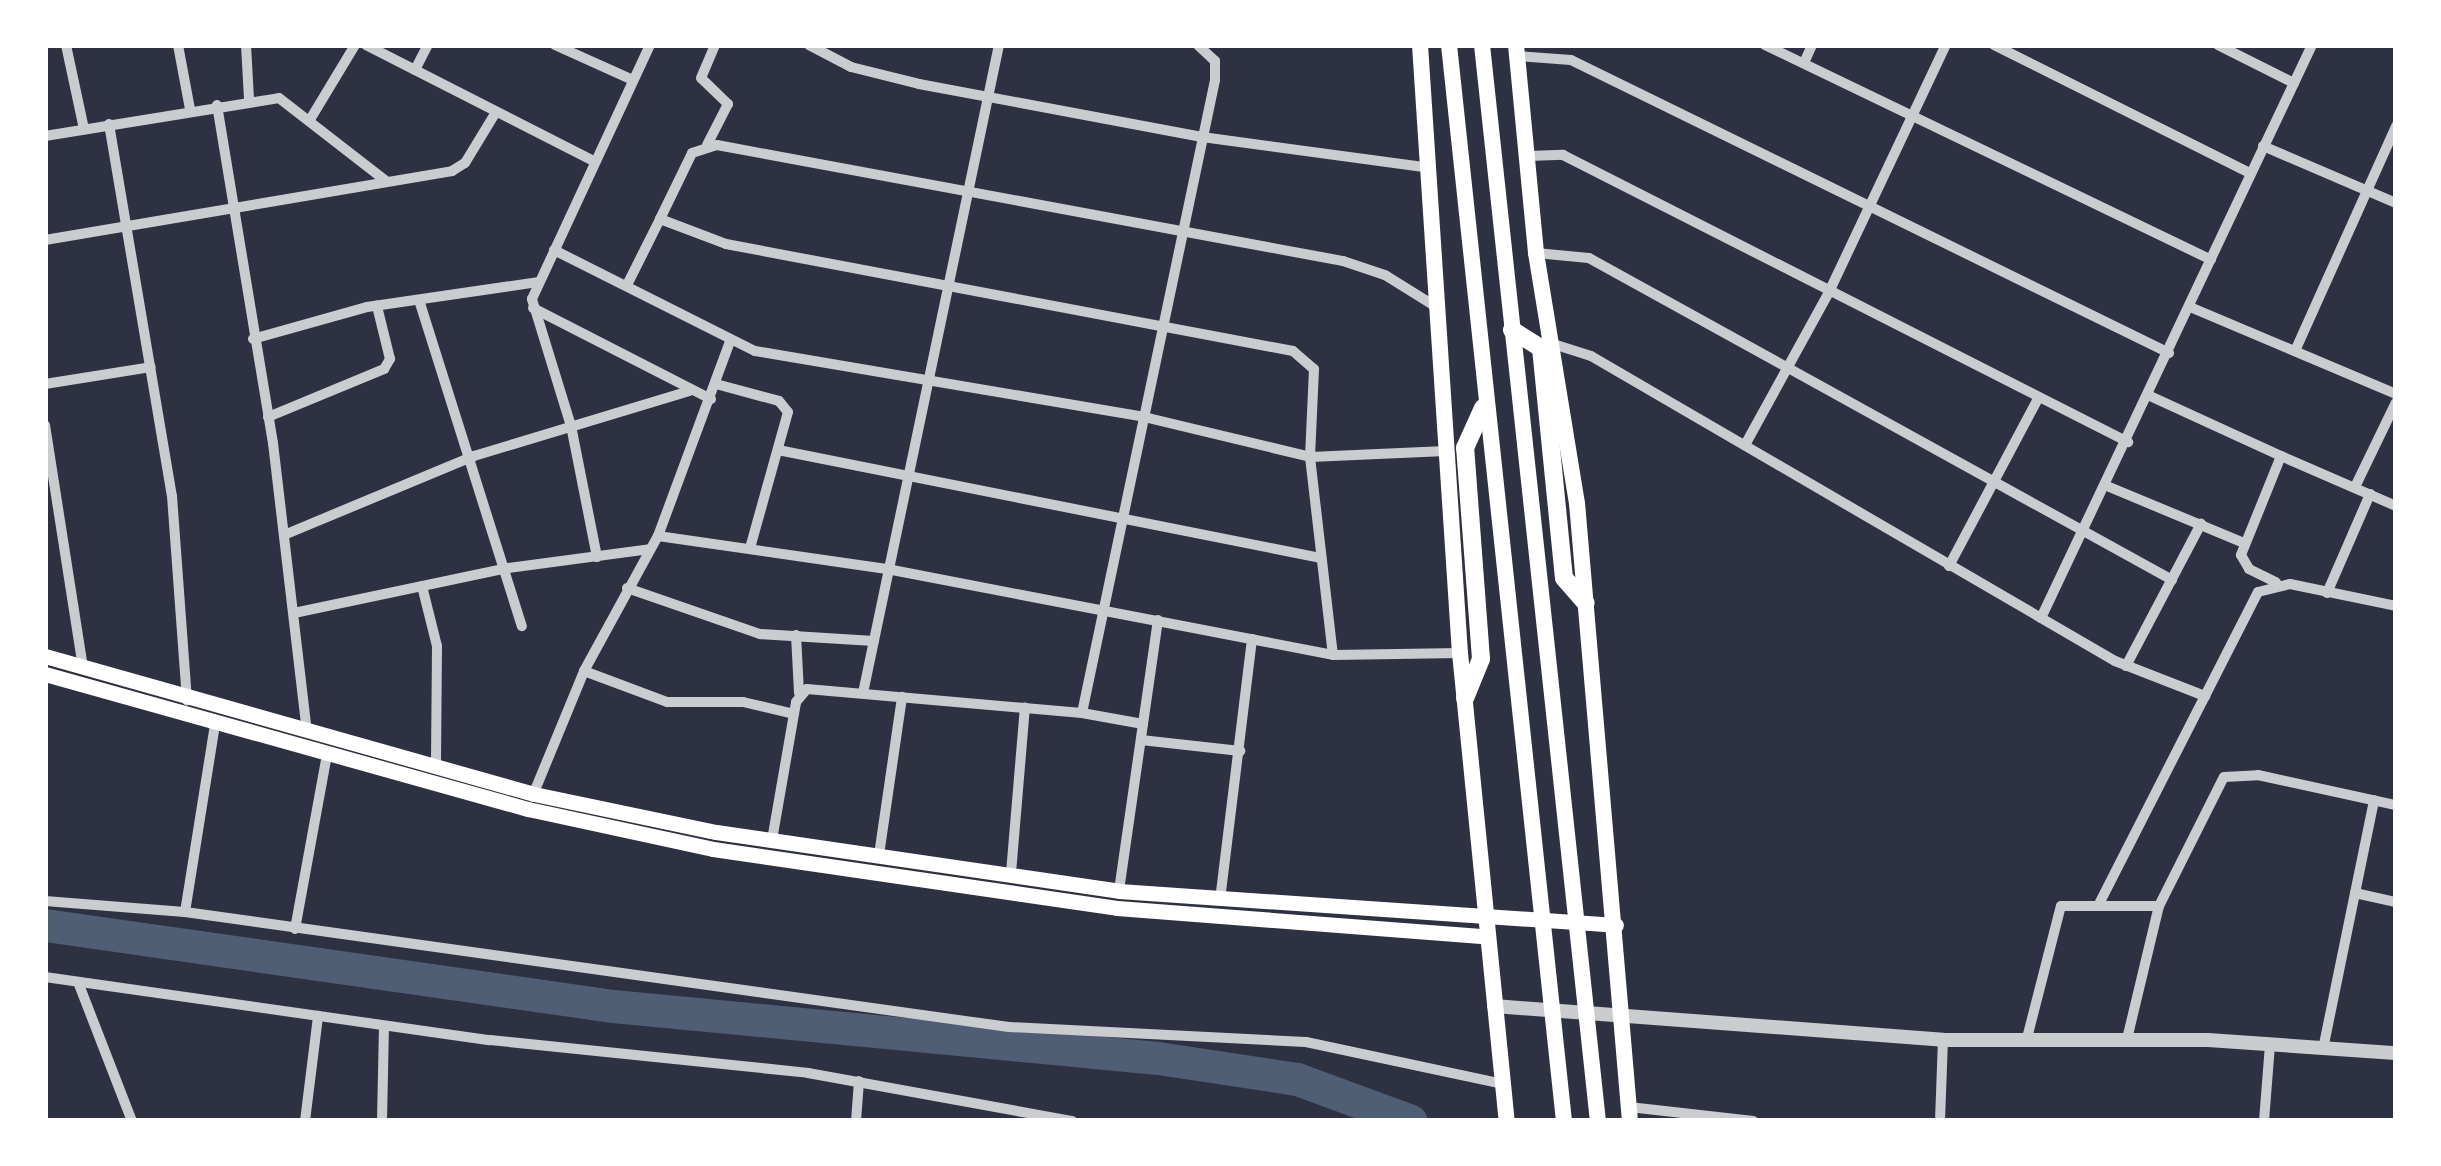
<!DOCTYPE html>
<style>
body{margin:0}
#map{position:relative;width:2441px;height:1166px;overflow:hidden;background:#2d3142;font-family:"Alegreya Sans",sans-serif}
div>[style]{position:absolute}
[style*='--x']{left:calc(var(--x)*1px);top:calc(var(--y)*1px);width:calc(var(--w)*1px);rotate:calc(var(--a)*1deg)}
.river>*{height:33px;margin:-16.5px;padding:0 16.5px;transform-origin:16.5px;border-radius:16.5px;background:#4f5d75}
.minor>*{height:10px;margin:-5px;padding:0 5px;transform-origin:5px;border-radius:5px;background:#caccd0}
.tertiary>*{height:14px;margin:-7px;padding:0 7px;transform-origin:7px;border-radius:7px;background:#caccd0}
.secondary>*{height:15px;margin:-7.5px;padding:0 7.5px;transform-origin:7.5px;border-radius:7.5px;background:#fff}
.primary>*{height:16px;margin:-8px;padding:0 8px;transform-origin:8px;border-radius:8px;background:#fff}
.trunk>*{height:16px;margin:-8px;padding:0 8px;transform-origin:8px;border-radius:8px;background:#fff}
.motorway>*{height:18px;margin:-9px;padding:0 9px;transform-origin:9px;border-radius:9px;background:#fff}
span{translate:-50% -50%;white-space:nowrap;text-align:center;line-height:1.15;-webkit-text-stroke:12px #fff;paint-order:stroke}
.frame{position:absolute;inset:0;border:48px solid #fff;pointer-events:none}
</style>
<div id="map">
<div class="river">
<div style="--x:45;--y:925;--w:574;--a:8.12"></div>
<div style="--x:613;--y:1006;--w:547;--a:5.45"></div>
<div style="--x:1158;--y:1058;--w:141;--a:8.6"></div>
<div style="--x:1297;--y:1079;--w:121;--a:20.2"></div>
</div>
<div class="minor">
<div style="--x:66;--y:45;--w:86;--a:77.9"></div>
<div style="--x:178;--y:45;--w:65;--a:79.4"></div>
<div style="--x:246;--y:45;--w:53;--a:86.8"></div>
<div style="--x:366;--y:45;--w:256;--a:27"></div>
<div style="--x:555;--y:45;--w:85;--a:24.2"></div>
<div style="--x:809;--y:45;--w:47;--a:27.6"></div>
<div style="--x:851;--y:67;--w:70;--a:14"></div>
<div style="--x:919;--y:84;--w:288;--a:10.6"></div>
<div style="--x:1202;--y:137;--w:231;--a:7.7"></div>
<div style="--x:1765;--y:45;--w:495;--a:25.7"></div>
<div style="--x:1994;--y:45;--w:286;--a:26.6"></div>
<div style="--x:2218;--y:45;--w:85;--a:26.6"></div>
<div style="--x:1517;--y:56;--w:54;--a:4.2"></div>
<div style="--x:1571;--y:60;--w:666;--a:26.1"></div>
<div style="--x:1804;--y:63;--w:20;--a:-66"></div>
<div style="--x:415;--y:70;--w:28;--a:-63"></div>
<div style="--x:217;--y:105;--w:343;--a:80.6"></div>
<div style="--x:273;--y:443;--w:290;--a:83.3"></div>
<div style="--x:311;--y:118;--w:85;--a:-58.9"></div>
<div style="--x:109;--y:124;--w:377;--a:80.4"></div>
<div style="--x:172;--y:496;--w:205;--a:85.8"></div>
<div style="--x:45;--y:136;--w:237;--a:-9.2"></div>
<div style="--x:279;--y:98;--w:135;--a:37.8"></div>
<div style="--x:707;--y:145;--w:46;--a:-62.9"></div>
<div style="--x:728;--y:104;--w:37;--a:-136"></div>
<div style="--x:701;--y:78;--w:36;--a:-67"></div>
<div style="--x:2263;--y:146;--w:145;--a:23.2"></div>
<div style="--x:1528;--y:156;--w:35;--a:-2"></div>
<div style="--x:1563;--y:155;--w:634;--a:26.93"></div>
<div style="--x:660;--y:219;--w:73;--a:-64.1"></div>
<div style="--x:692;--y:153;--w:26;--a:-18"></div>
<div style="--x:717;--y:145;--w:637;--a:10.5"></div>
<div style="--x:1343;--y:261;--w:44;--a:18.4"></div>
<div style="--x:1385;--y:275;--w:62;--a:31.9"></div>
<div style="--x:45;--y:240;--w:413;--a:-9.6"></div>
<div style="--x:452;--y:171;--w:15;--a:-32"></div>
<div style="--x:465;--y:163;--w:60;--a:-58.7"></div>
<div style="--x:554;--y:250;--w:225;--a:26.7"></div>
<div style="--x:755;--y:351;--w:395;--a:9.6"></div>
<div style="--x:1144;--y:417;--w:171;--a:13.5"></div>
<div style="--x:1310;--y:457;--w:199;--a:83.4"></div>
<div style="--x:1536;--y:253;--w:53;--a:5.4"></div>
<div style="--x:1589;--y:258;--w:666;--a:28.91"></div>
<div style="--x:628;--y:283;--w:72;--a:-63.4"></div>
<div style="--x:660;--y:219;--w:71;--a:20.7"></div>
<div style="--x:726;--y:244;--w:577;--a:10.69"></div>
<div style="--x:1293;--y:351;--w:28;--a:41"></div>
<div style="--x:1314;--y:369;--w:88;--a:92.6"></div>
<div style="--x:1310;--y:457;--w:136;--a:-2.5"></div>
<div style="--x:419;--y:300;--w:342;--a:72.5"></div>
<div style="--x:2190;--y:307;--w:224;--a:22.9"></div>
<div style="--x:533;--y:308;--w:200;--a:27.1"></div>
<div style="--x:253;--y:339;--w:118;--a:-15.7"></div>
<div style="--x:367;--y:307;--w:174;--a:-8.3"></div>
<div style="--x:1550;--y:343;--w:43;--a:17.6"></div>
<div style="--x:1591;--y:356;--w:606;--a:30.2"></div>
<div style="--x:2115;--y:661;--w:97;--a:21.3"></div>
<div style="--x:2295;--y:351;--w:247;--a:-65.8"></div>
<div style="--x:45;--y:384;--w:107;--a:-9.1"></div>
<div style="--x:716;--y:384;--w:65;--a:15.1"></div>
<div style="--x:779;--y:401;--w:14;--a:51"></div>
<div style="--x:788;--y:412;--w:141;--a:105.6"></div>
<div style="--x:2150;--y:396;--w:144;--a:24.6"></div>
<div style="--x:2281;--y:456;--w:107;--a:112"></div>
<div style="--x:2241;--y:555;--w:16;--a:60"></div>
<div style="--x:2249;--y:569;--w:30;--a:26"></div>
<div style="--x:268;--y:417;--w:126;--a:-22.5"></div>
<div style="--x:384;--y:369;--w:12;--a:-59"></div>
<div style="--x:390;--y:359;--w:55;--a:-103.8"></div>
<div style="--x:45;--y:425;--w:247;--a:81.1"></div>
<div style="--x:1745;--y:445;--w:175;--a:-61.2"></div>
<div style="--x:1829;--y:292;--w:273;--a:-64.7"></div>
<div style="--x:778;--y:450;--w:554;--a:11.25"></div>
<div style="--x:2281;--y:456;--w:125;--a:23.5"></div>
<div style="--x:2107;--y:486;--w:148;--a:22.6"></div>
<div style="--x:2355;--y:487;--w:94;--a:-64.2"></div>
<div style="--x:284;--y:535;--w:206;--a:-22.6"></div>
<div style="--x:474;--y:456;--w:225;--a:-16.8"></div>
<div style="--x:658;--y:536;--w:208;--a:-69.7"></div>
<div style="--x:597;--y:557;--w:134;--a:-101.2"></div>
<div style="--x:571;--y:426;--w:133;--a:-107.1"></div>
<div style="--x:532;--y:299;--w:280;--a:-65.1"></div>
<div style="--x:1949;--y:566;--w:191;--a:-62"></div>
<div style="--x:422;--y:586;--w:62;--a:76"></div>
<div style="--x:437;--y:646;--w:118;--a:90.5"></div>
<div style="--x:627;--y:588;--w:141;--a:19.1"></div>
<div style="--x:760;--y:634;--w:114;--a:3.5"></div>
<div style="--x:2327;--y:593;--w:108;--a:-66.5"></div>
<div style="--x:294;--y:613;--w:219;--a:-11.9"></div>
<div style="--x:508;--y:568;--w:143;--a:-7.6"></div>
<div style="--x:2041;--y:618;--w:634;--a:-64.69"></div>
<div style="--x:796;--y:635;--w:58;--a:87"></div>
<div style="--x:2126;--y:666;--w:161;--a:-62.2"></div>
<div style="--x:584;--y:671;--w:89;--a:20.5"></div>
<div style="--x:667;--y:702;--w:76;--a:0"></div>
<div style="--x:743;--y:702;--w:52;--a:13.2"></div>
<div style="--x:863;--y:693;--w:662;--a:-78.15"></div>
<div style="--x:1082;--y:713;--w:647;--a:-78.13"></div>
<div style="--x:1215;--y:80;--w:19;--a:-90"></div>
<div style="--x:1215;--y:61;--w:23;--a:-137"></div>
<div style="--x:1143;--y:724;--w:105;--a:-81.8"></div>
<div style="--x:1141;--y:740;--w:100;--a:6.3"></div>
<div style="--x:533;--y:795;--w:134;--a:-67.6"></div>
<div style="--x:584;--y:671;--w:154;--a:-61.3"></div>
<div style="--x:658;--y:536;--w:231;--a:8.2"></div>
<div style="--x:887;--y:569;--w:454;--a:10.9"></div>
<div style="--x:1333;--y:655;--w:127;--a:-0.9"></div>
<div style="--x:772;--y:840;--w:140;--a:-80.1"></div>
<div style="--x:796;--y:702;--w:17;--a:-50"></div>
<div style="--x:807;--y:689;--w:276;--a:5"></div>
<div style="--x:1082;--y:713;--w:62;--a:10.2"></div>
<div style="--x:1143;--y:724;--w:169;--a:98.2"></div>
<div style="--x:879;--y:855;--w:160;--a:-81.7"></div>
<div style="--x:1011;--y:873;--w:166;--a:-85.2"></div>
<div style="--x:2355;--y:893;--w:42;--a:12.4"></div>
<div style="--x:1220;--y:900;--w:263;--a:-83"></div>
<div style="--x:45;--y:901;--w:140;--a:4.5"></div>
<div style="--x:185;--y:912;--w:832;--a:7.95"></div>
<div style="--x:1009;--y:1027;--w:297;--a:2.9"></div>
<div style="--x:1306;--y:1042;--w:201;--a:12"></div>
<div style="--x:2100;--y:902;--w:348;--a:-63"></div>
<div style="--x:2258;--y:592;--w:33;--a:-14"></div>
<div style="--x:2290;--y:584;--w:108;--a:11.7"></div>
<div style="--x:185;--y:912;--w:190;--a:-80.9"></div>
<div style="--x:295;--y:929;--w:178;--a:-79.6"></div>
<div style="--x:45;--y:977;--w:449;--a:8.1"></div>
<div style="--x:490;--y:1040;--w:320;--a:5.9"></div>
<div style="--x:808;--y:1073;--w:269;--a:10.3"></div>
<div style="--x:78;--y:982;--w:149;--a:68.8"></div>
<div style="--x:2027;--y:1038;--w:136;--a:-75.6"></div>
<div style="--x:2061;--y:906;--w:98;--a:0"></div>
<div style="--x:2127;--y:1039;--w:137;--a:-76.5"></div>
<div style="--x:2159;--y:906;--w:144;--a:-63.3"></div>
<div style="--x:2224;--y:777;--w:34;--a:-3"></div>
<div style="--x:2258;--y:775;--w:141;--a:12.3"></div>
<div style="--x:2323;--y:1049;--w:254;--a:-78.4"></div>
<div style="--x:1629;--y:1107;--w:125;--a:6.4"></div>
<div style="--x:305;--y:1121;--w:106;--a:-82.9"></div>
<div style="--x:382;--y:1121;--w:95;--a:-88.8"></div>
<div style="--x:856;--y:1121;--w:40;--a:-85.7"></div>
<div style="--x:1940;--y:1121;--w:81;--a:-87.9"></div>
<div style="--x:2264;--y:1121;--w:77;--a:-85.5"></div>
</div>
<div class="tertiary">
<div style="--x:1494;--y:1006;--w:450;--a:4.3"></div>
<div style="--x:1943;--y:1040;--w:265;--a:0"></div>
<div style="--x:2208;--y:1040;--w:188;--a:4"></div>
</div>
<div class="secondary">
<div style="--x:45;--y:656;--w:508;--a:15.76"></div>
<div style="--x:534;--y:794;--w:186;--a:11.8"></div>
<div style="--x:716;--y:832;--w:407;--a:8.3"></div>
<div style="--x:1119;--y:891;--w:498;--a:3.9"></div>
<div style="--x:45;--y:674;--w:502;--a:15.62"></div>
<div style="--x:528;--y:809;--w:189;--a:12.2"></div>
<div style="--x:713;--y:849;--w:408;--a:8.3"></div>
<div style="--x:1117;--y:908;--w:368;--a:4.4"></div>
</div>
<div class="primary">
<div style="--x:1420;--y:45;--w:609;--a:86.24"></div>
<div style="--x:1460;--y:653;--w:470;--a:84.3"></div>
<div style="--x:1516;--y:45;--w:209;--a:84.5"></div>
<div style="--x:1536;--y:253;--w:253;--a:80.7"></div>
<div style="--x:1577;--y:503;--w:620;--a:85.1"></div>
</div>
<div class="trunk">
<div style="--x:1449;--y:45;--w:1082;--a:83.9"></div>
<div style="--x:1482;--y:45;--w:1082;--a:83.85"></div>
</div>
<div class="motorway">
<div style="--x:1512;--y:330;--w:34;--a:32"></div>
<div style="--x:1541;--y:348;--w:231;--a:84.3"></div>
<div style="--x:1564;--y:578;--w:33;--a:49"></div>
<div style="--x:1465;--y:698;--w:42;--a:-67.7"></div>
<div style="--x:1481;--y:659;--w:212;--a:-94.3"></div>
<div style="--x:1465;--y:448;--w:44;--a:-65.8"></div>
</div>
<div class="frame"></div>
</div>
